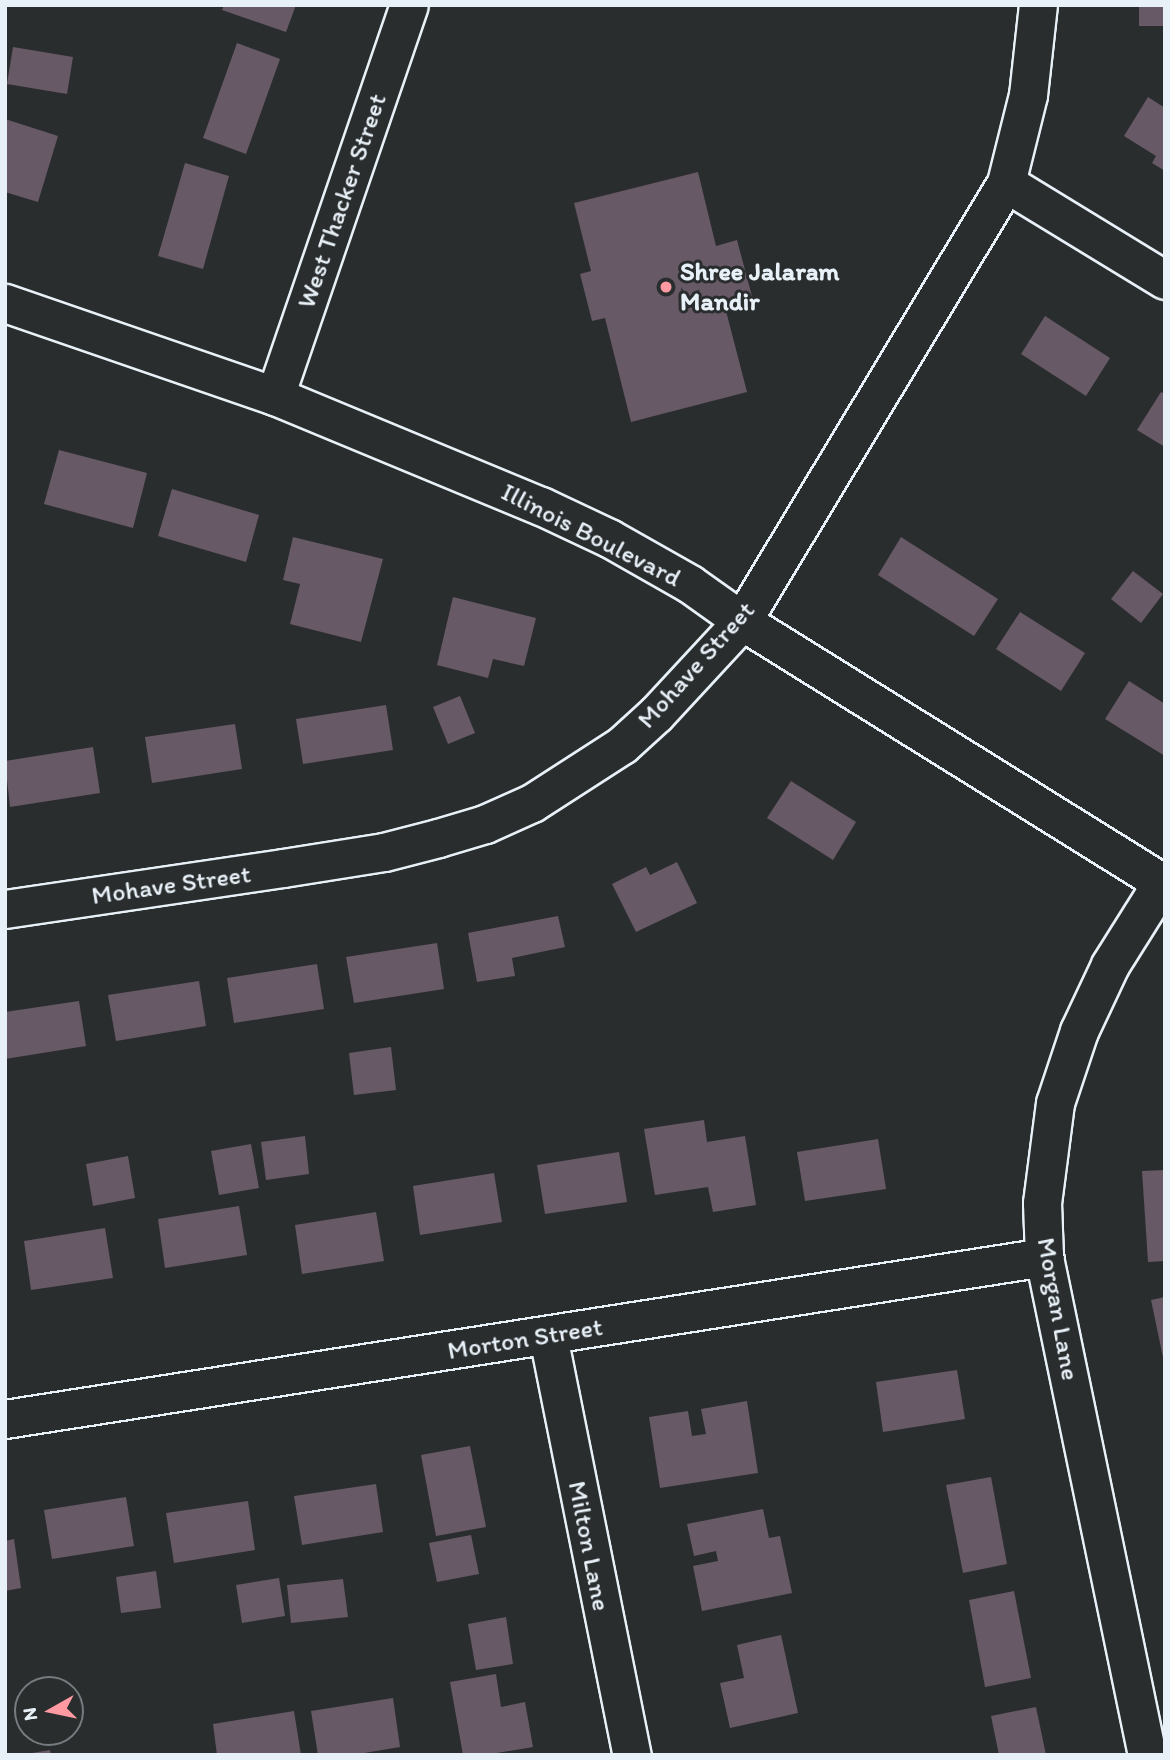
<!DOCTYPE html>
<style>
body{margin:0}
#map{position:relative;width:1170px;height:1760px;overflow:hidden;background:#2a2d2e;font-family:Itim,sans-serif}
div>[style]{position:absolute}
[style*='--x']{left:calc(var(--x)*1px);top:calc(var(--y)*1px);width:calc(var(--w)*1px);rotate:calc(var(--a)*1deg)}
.building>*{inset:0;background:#675966}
.roads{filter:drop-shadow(2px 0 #e8f1f8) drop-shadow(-2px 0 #e8f1f8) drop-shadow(0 2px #e8f1f8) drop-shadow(0 -2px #e8f1f8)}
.minor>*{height:37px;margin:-18.5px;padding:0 18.5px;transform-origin:18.5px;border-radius:18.5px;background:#2a2d2e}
.dots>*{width:19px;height:19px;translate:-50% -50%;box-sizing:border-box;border:4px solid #2a2d2e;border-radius:50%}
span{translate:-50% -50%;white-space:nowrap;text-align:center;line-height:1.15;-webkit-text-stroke:6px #2a2d2e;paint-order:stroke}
.street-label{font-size:26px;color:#e8f1f8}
.poi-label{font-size:26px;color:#e8f1f8;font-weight:700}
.left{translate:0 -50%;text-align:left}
.frame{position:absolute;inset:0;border:7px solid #e8f1f8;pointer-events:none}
.north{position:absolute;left:14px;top:1676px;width:70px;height:70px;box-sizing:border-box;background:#2a2d2e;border:2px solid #767b7f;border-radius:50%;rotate:261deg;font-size:19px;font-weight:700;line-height:28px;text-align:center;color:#e8f1f8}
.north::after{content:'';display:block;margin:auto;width:24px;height:32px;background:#ff9aa2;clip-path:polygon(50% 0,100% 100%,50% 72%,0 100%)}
</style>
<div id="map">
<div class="building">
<div style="clip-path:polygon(224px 5px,296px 5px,286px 32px,222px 10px)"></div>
<div style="clip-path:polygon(1139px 5px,1165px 5px,1165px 26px,1139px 26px)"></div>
<div style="clip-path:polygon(237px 43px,280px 59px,246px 154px,203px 138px)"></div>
<div style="clip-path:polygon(13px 47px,73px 57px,67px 94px,7px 84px)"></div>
<div style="clip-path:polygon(1148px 97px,1165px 108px,1165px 171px,1152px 163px,1156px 156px,1124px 136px)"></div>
<div style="clip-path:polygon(5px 119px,58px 136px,38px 202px,5px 192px)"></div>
<div style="clip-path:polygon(185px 163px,229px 176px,203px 269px,158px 256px)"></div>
<div style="clip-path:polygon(698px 172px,716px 246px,737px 240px,753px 300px,725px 307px,747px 392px,631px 422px,605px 318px,592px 321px,580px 274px,591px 271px,574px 203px)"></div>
<div style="clip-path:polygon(1045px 316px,1110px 358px,1086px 396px,1021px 354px)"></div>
<div style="clip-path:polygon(1161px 392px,1165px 394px,1165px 447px,1137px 430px)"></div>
<div style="clip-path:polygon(59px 450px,147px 473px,133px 528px,44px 504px)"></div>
<div style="clip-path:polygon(172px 489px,259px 515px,246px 562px,158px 536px)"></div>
<div style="clip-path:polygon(293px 537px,383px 559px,361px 642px,290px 624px,300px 584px,283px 580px)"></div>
<div style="clip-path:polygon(901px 537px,998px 599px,974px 636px,878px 575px)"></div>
<div style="clip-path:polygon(1133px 571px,1163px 594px,1141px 623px,1111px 599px)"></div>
<div style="clip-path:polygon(453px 597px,536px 618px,524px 666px,493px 659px,488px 678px,437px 665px)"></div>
<div style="clip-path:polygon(1020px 612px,1085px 653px,1061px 691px,996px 649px)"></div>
<div style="clip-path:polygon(1129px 681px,1165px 704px,1165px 756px,1105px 719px)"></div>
<div style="clip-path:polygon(460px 696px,475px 733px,448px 744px,433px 707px)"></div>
<div style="clip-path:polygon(386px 705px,393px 750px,303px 764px,296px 719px)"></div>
<div style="clip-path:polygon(235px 724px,242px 769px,152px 783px,145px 737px)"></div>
<div style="clip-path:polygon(93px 747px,100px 793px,10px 807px,5px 761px)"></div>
<div style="clip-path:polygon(791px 781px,856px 822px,833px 860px,767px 818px)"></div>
<div style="clip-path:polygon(677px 862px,697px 903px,636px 932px,612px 884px,646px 867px,650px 875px)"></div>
<div style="clip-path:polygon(558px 916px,565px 947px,512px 958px,515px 976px,477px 982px,468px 933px)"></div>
<div style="clip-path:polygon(437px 943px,444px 989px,354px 1003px,346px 957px)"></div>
<div style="clip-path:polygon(317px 964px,324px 1009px,234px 1023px,227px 978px)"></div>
<div style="clip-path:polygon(199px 981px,206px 1026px,116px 1041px,108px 995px)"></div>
<div style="clip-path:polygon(79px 1001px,86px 1046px,5px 1059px,5px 1012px)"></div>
<div style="clip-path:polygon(391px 1047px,396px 1090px,354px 1095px,349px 1053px)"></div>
<div style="clip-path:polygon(704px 1120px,707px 1142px,745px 1136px,756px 1205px,713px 1212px,708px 1187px,655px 1195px,644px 1129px)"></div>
<div style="clip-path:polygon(305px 1136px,309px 1174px,266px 1180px,261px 1142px)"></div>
<div style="clip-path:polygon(878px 1139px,886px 1189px,805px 1201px,797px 1152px)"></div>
<div style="clip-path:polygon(251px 1144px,259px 1188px,219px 1195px,211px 1151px)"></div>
<div style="clip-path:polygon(619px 1152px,627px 1202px,545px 1214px,537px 1165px)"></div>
<div style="clip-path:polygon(128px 1156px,135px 1198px,93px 1206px,86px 1164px)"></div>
<div style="clip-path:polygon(1165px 1170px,1165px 1261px,1148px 1262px,1142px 1171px)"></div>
<div style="clip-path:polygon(494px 1173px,502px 1222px,420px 1235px,413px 1186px)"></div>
<div style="clip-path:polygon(239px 1206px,247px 1255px,165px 1268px,158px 1219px)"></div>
<div style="clip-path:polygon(376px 1212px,384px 1261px,302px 1274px,295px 1225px)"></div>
<div style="clip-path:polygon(105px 1228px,113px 1278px,31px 1290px,24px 1241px)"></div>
<div style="clip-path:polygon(1165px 1297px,1165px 1362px,1164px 1362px,1151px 1300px)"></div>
<div style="clip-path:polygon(957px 1370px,965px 1419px,883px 1432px,876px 1382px)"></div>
<div style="clip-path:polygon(747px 1401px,758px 1473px,660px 1488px,649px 1417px,688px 1411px,692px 1436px,706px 1434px,701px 1409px)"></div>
<div style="clip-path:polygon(470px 1446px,486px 1527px,436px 1536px,421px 1455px)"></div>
<div style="clip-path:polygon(991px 1477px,1007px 1564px,963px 1573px,946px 1485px)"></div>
<div style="clip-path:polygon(376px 1484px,383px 1532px,302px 1545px,294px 1496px)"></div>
<div style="clip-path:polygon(126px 1497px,134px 1546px,52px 1559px,44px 1510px)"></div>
<div style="clip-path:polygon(248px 1501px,255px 1550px,174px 1563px,166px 1513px)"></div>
<div style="clip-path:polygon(763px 1509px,769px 1538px,780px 1536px,792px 1593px,702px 1611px,693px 1566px,718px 1561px,716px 1551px,694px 1556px,687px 1524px)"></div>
<div style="clip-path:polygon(471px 1535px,479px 1574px,437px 1582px,429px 1543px)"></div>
<div style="clip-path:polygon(14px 1539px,21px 1588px,5px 1591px,5px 1541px)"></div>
<div style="clip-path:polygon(156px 1571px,161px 1608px,121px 1613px,116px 1577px)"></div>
<div style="clip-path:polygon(279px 1578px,285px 1616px,242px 1623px,236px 1585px)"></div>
<div style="clip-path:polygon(343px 1579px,348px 1617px,291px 1623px,287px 1585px)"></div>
<div style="clip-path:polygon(1014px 1591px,1031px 1678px,985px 1687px,969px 1600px)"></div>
<div style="clip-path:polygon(506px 1617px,513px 1664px,476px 1670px,468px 1624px)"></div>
<div style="clip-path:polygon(781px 1635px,798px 1713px,730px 1728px,720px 1683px,744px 1678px,737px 1645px)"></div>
<div style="clip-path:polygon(496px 1674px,501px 1707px,525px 1702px,533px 1747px,485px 1755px,463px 1755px,450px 1682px)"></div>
<div style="clip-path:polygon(28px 1690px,28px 1732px,26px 1732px,21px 1691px)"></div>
<div style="clip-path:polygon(393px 1698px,400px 1747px,352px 1755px,318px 1755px,311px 1711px)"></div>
<div style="clip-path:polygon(1036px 1707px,1046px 1755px,999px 1755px,991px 1716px)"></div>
<div style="clip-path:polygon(294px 1711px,301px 1755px,217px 1755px,213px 1724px)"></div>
<div style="clip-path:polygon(50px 1750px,51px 1755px,32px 1755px,32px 1753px)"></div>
</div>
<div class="roads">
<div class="minor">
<div style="--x:1006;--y:183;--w:186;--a:31.4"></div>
<div style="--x:5;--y:303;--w:286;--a:19"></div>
<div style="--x:275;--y:396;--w:288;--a:22.5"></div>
<div style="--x:541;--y:506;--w:75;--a:25.2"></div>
<div style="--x:609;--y:538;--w:93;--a:29.6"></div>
<div style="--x:690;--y:584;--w:64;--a:35.4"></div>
<div style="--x:742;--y:621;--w:498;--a:31.9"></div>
<div style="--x:275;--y:396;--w:413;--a:-71.1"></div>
<div style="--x:5;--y:909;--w:281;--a:-8.4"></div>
<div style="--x:283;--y:868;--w:102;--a:-9"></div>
<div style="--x:384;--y:852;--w:56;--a:-14.5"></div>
<div style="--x:438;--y:838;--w:49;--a:-16.6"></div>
<div style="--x:485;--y:824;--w:51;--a:-24.1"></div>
<div style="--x:532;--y:803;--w:107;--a:-32.8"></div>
<div style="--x:622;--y:745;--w:46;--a:-42.4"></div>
<div style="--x:656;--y:714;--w:127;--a:-47.2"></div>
<div style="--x:742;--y:621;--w:511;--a:-58.92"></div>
<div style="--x:1006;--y:183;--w:91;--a:-76"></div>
<div style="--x:1028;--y:95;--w:91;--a:-83.7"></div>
<div style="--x:548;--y:1336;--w:427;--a:78.7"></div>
<div style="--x:5;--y:1419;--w:1052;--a:-8.86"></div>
<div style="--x:1147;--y:1755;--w:509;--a:-101.69"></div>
<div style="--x:1044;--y:1257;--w:54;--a:-92.1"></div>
<div style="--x:1042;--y:1203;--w:101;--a:-82.6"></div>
<div style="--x:1055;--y:1103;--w:76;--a:-71.6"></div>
<div style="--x:1079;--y:1031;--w:73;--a:-64.8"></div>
<div style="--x:1110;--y:965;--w:98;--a:-57.9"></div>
</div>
</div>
<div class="dots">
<div style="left:666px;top:287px;background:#ff9aa2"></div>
</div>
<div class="street-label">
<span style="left:342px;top:201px;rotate:-71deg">West Thacker Street</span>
<span style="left:591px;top:535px;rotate:27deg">Illinois Boulevard</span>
<span style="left:696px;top:665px;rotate:-48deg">Mohave Street</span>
<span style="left:171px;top:885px;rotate:-8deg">Mohave Street</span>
<span style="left:1058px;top:1309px;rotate:80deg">Morgan Lane</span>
<span style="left:525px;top:1339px;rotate:-9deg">Morton Street</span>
<span style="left:589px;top:1546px;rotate:79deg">Milton Lane</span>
</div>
<div class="poi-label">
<span class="left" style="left:680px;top:287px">Shree Jalaram<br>Mandir</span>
</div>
<div class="frame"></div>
<div class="north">N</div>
</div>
